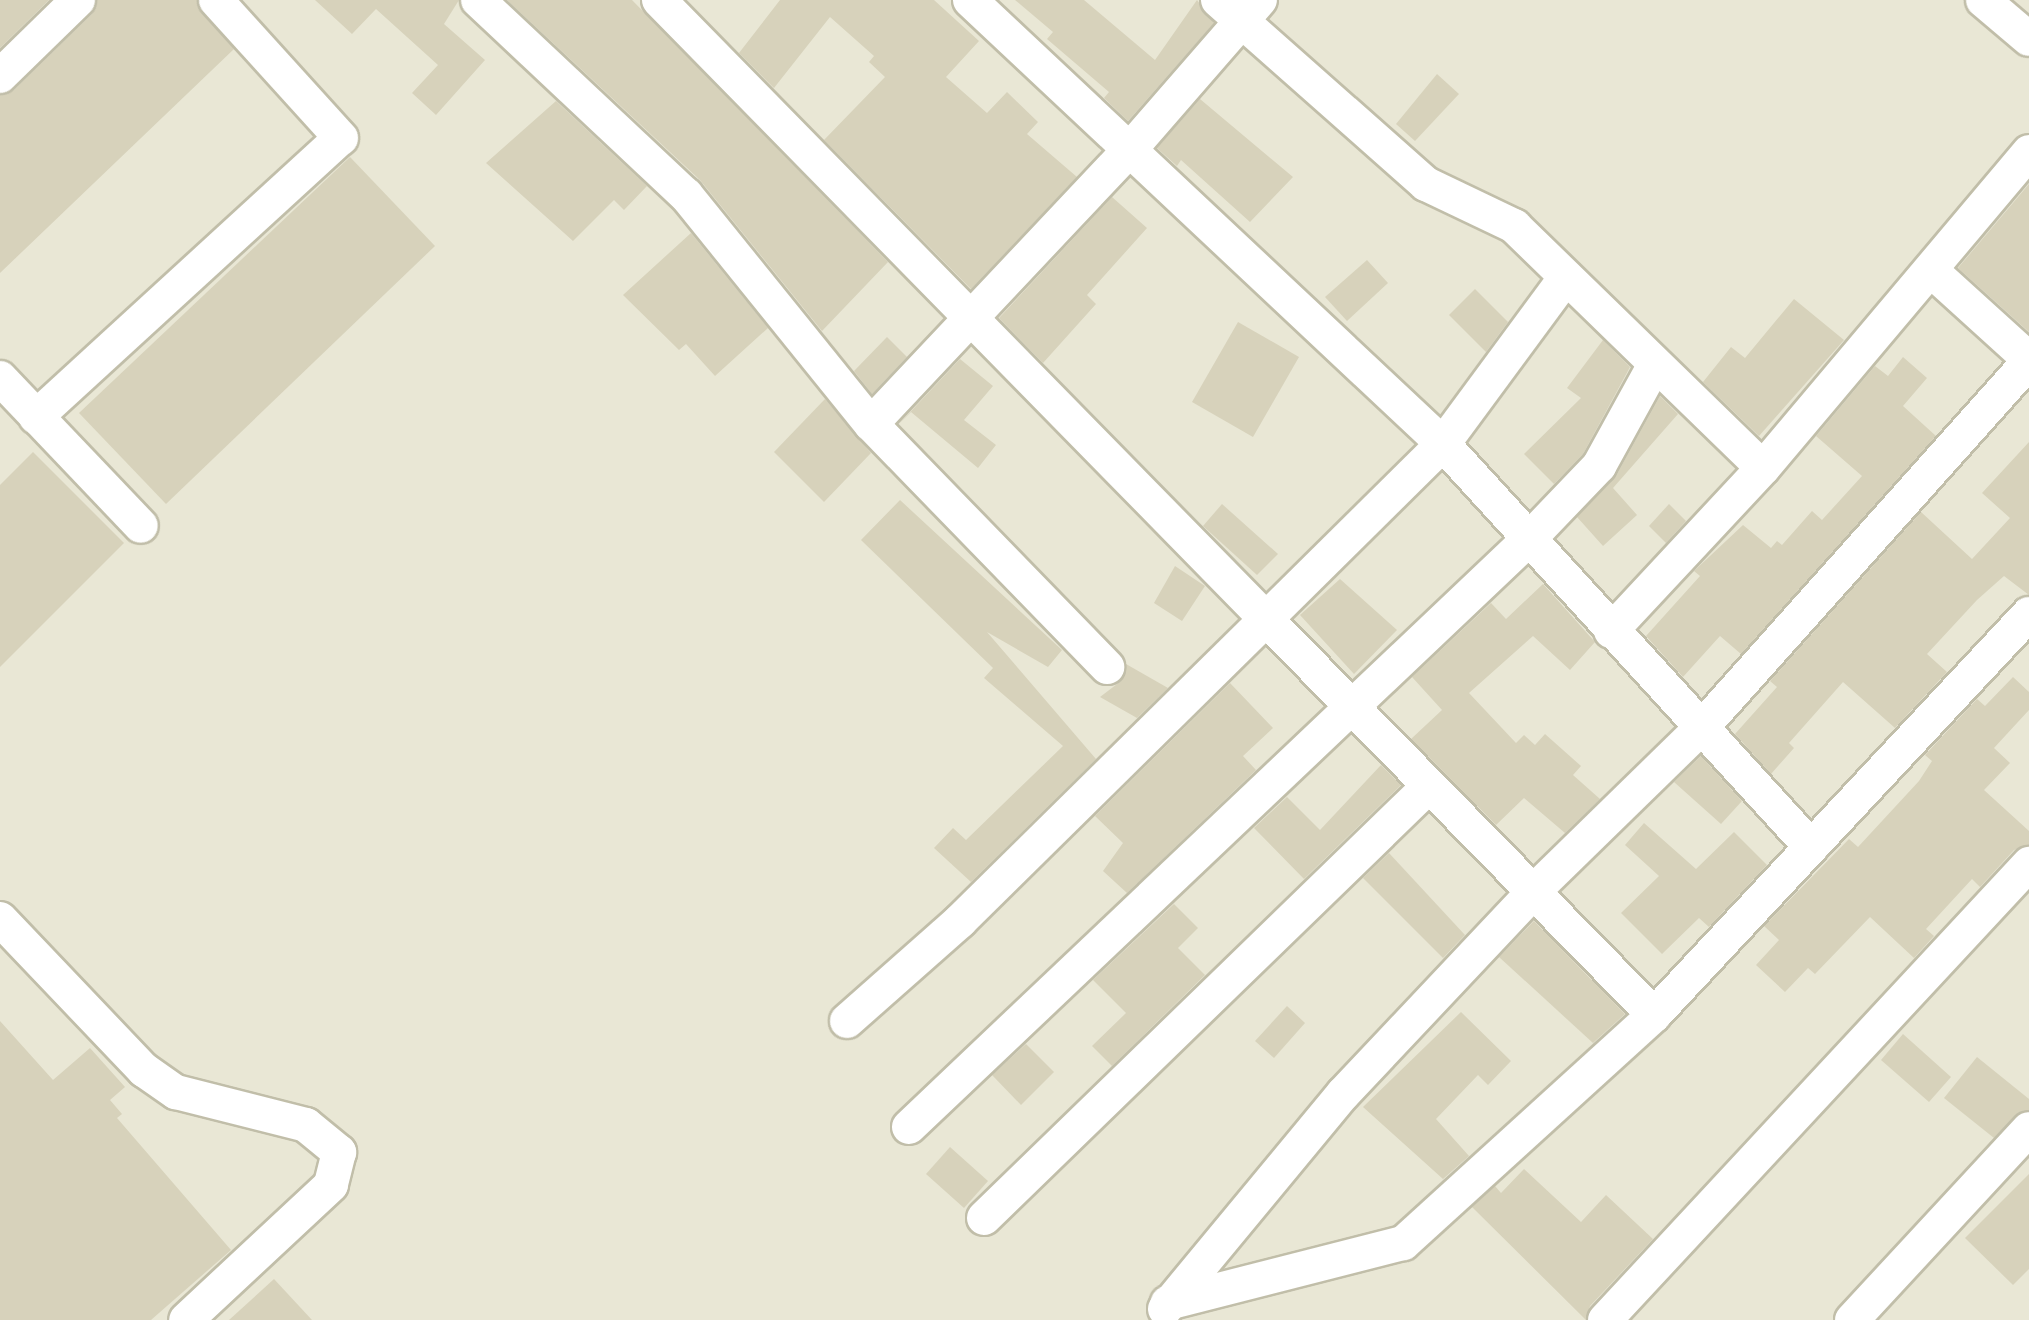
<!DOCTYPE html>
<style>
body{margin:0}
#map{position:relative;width:2029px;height:1320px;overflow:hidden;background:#f5f4e7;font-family:Signika,sans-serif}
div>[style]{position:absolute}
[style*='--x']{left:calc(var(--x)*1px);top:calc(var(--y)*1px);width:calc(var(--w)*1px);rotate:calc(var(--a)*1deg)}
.residential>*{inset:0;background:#e9e7d5}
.building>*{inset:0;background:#d7d2bb}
.roads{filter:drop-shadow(2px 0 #c1bea9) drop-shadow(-2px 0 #c1bea9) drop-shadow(0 2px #c1bea9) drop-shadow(0 -2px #c1bea9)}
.street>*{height:34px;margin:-17px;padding:0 17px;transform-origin:17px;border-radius:17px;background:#fff}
span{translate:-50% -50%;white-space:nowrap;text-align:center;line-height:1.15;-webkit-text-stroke:7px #fff;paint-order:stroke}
</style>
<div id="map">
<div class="residential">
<div style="clip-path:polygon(0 0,2029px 0,2029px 1320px,0 1320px)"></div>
</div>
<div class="building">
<div style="clip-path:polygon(0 0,49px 0,0 48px)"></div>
<div style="clip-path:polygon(97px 0,197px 0,234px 49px,0 273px,0 95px,14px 90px,92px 14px)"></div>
<div style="clip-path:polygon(315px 0,459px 0,444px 24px,485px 60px,436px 115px,412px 93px,438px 65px,376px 9px,352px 34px)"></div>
<div style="clip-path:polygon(507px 0,632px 0,888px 262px,822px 331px,700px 180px)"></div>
<div style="clip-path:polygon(780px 0,934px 0,979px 41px,946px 77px,987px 113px,1007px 92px,1038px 122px,1027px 134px,1077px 177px,971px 289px,824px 140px,885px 77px,869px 62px,874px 56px,830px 17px,774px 88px,739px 53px)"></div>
<div style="clip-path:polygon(1015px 0,1084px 0,1155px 60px,1197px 0,1214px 23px,1128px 121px,1104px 98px,1109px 92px,1047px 39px,1053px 32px)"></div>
<div style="clip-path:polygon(1437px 74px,1459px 94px,1415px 141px,1396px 124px)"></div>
<div style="clip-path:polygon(1200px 99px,1293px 177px,1250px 222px,1181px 160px,1177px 166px,1157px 148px)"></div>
<div style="clip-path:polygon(556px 101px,647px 186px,624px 210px,614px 200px,573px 241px,486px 163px)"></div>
<div style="clip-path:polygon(350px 157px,435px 246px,166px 504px,79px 413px)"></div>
<div style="clip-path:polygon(2029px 184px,2029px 332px,1958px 268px)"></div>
<div style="clip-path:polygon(1112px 197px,1147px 228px,1087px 295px,1096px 304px,1043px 363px,999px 318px)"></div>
<div style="clip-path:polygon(691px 233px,768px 328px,715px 376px,686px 344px,679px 350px,623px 295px)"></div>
<div style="clip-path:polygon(1367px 260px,1388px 283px,1347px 321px,1325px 297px)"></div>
<div style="clip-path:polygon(1475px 289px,1508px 322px,1486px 352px,1449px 315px)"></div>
<div style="clip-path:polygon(1794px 299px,1844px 340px,1759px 436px,1703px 382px,1731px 347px,1745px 358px)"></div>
<div style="clip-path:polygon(1238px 322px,1299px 357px,1253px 437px,1192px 402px)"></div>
<div style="clip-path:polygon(887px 337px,907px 357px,872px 394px,854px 371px)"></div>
<div style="clip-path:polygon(1603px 340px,1630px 367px,1583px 454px,1554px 484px,1524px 454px,1581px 398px,1567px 388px)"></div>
<div style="clip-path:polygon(1903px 357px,1927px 378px,1903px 406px,1936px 436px,1741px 654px,1720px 636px,1683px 677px,1646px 636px,1700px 576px,1694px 571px,1743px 525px,1771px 548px,1777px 541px,1782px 545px,1812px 511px,1822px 520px,1862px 476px,1816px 436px,1875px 366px,1888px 376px)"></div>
<div style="clip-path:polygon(960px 359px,993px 386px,964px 420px,996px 445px,978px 468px,911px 412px,899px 424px)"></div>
<div style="clip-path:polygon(1660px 396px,1678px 414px,1613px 488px,1637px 515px,1603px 546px,1577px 517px,1616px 476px)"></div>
<div style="clip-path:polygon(825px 399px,871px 453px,824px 502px,774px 452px)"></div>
<div style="clip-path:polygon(2029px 442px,2029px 595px,2004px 576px,1977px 600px,1927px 654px,1947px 672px,1895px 728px,1843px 682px,1789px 743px,1794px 748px,1771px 774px,1735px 734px,1777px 687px,1770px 681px,1921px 512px,1972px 559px,2010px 518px,1982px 493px)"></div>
<div style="clip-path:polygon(33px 452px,124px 543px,0 667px,0 485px)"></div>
<div style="clip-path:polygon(900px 500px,1062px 650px,1048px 667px,987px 632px,1096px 759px,971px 882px,934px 848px,953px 828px,966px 840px,1063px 746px,984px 678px,993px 668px,861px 540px)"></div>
<div style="clip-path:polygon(1222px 504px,1278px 554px,1257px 575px,1203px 526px)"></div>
<div style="clip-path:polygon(1669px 504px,1686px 521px,1666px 543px,1649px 526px)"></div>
<div style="clip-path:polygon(1175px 566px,1205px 586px,1182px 621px,1154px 603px)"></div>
<div style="clip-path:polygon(1340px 579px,1397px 630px,1354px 674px,1300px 615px)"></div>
<div style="clip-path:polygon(1543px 584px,1595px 642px,1570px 670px,1533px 636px,1469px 693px,1516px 743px,1524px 735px,1535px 745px,1545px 734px,1581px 766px,1573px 775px,1600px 799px,1565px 833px,1524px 798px,1496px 825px,1411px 739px,1442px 710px,1412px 677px,1491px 603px,1506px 619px)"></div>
<div style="clip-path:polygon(1126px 664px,1168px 688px,1137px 718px,1100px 697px,1121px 681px)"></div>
<div style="clip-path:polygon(2013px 677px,2029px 692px,2029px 710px,1994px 748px,2010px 763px,1984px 790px,2029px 831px,2029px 845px,2014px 850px,1980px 887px,1972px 879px,1926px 929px,1934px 936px,1914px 958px,1870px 917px,1815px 974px,1808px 968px,1785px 992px,1756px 965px,1779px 940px,1764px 926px,1849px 839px,1858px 847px,1919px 781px,1932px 761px,1925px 755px,1977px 699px,1985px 706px)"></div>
<div style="clip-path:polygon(1230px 683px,1273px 728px,1243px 756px,1256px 770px,1127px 893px,1103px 871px,1123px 843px,1095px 816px)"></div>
<div style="clip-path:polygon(1701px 756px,1742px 801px,1721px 824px,1674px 782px)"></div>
<div style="clip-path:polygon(1381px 765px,1401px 785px,1304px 879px,1254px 828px,1287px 797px,1320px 830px)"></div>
<div style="clip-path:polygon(1644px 823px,1696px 869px,1734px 832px,1767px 865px,1709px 927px,1699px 918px,1662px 954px,1621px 913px,1659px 876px,1625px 845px)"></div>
<div style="clip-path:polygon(1389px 853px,1465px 935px,1443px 958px,1363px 878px)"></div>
<div style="clip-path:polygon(1174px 904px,1198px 928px,1178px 948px,1205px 975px,1112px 1066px,1092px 1046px,1126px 1013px,1093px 980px)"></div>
<div style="clip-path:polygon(1534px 921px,1625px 1014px,1593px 1043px,1499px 957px)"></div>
<div style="clip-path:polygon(1287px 1006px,1305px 1023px,1274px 1058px,1255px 1041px)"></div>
<div style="clip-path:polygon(1461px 1012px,1511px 1061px,1488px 1085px,1478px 1075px,1436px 1119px,1469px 1156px,1443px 1179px,1363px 1107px)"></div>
<div style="clip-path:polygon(0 1021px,53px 1080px,90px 1048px,125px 1087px,110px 1100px,122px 1114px,117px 1118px,231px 1250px,151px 1320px,0 1320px)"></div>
<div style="clip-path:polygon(1903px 1034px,1951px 1077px,1929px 1102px,1881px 1060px)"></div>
<div style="clip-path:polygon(1026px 1044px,1054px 1072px,1021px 1105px,992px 1075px)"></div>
<div style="clip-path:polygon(1977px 1057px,2029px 1099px,2029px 1110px,1994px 1138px,1944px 1098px)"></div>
<div style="clip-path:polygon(950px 1147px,988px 1181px,964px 1208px,926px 1174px)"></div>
<div style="clip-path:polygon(1524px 1169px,1581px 1222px,1606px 1195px,1653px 1239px,1590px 1306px,1586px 1320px,1472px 1207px,1495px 1186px,1501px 1193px)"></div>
<div style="clip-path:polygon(2029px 1174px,2029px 1269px,2013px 1285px,1965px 1238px)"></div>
<div style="clip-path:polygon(274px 1279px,312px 1320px,229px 1320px)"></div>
</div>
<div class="roads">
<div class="street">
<div style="--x:478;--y:0;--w:285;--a:43.2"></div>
<div style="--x:686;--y:195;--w:294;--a:51.1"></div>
<div style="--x:871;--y:424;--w:339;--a:45.8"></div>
<div style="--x:659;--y:0;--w:867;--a:45.56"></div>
<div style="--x:1266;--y:619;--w:249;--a:-44.7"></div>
<div style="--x:1443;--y:444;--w:207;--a:-53.6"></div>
<div style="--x:970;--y:0;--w:649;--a:43.19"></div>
<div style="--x:1443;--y:444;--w:546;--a:47.6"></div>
<div style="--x:1218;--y:0;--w:278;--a:41.5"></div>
<div style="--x:1426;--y:184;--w:98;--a:25.5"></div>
<div style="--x:1514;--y:226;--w:347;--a:44.2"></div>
<div style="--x:1983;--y:0;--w:60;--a:40.3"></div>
<div style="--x:0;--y:76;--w:109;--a:-44.3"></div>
<div style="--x:1934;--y:273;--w:128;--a:42.2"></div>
<div style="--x:0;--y:378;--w:204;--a:46.4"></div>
<div style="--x:36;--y:417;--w:413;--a:-42.5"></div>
<div style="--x:341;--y:138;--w:186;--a:-132.2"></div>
<div style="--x:871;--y:424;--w:381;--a:-46.7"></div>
<div style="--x:1132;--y:147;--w:195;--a:-49"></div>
<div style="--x:1611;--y:631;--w:223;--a:-47"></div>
<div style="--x:1763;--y:468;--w:413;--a:-49.9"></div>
<div style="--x:0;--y:919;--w:209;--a:46.4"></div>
<div style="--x:144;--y:1070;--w:39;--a:35"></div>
<div style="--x:176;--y:1092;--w:134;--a:14.2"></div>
<div style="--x:306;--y:1125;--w:43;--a:39.3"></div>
<div style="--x:339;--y:1152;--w:34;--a:104"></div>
<div style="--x:331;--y:1185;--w:198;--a:137"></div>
<div style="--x:1654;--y:1015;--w:549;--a:-46.92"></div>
<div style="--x:847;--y:1021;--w:151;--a:-41.5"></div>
<div style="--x:960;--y:921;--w:430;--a:-44.6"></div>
<div style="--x:1266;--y:619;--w:554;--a:45.58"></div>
<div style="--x:1654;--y:1015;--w:339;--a:137.7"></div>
<div style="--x:1403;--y:1243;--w:243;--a:165.7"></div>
<div style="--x:909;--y:1127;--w:856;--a:-43.49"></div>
<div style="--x:1530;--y:538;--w:100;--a:-46.2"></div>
<div style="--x:1599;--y:466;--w:116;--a:-61.2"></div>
<div style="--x:984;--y:1218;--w:620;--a:-44.15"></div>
<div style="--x:1165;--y:1309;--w:279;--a:-50.4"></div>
<div style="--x:1343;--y:1094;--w:279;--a:-46.7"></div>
<div style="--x:1534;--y:891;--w:238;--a:-44.3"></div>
<div style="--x:1704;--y:725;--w:488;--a:-48.2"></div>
<div style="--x:1605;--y:1320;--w:623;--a:-47.08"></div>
<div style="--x:1852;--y:1320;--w:260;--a:-47.2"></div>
</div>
</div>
</div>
